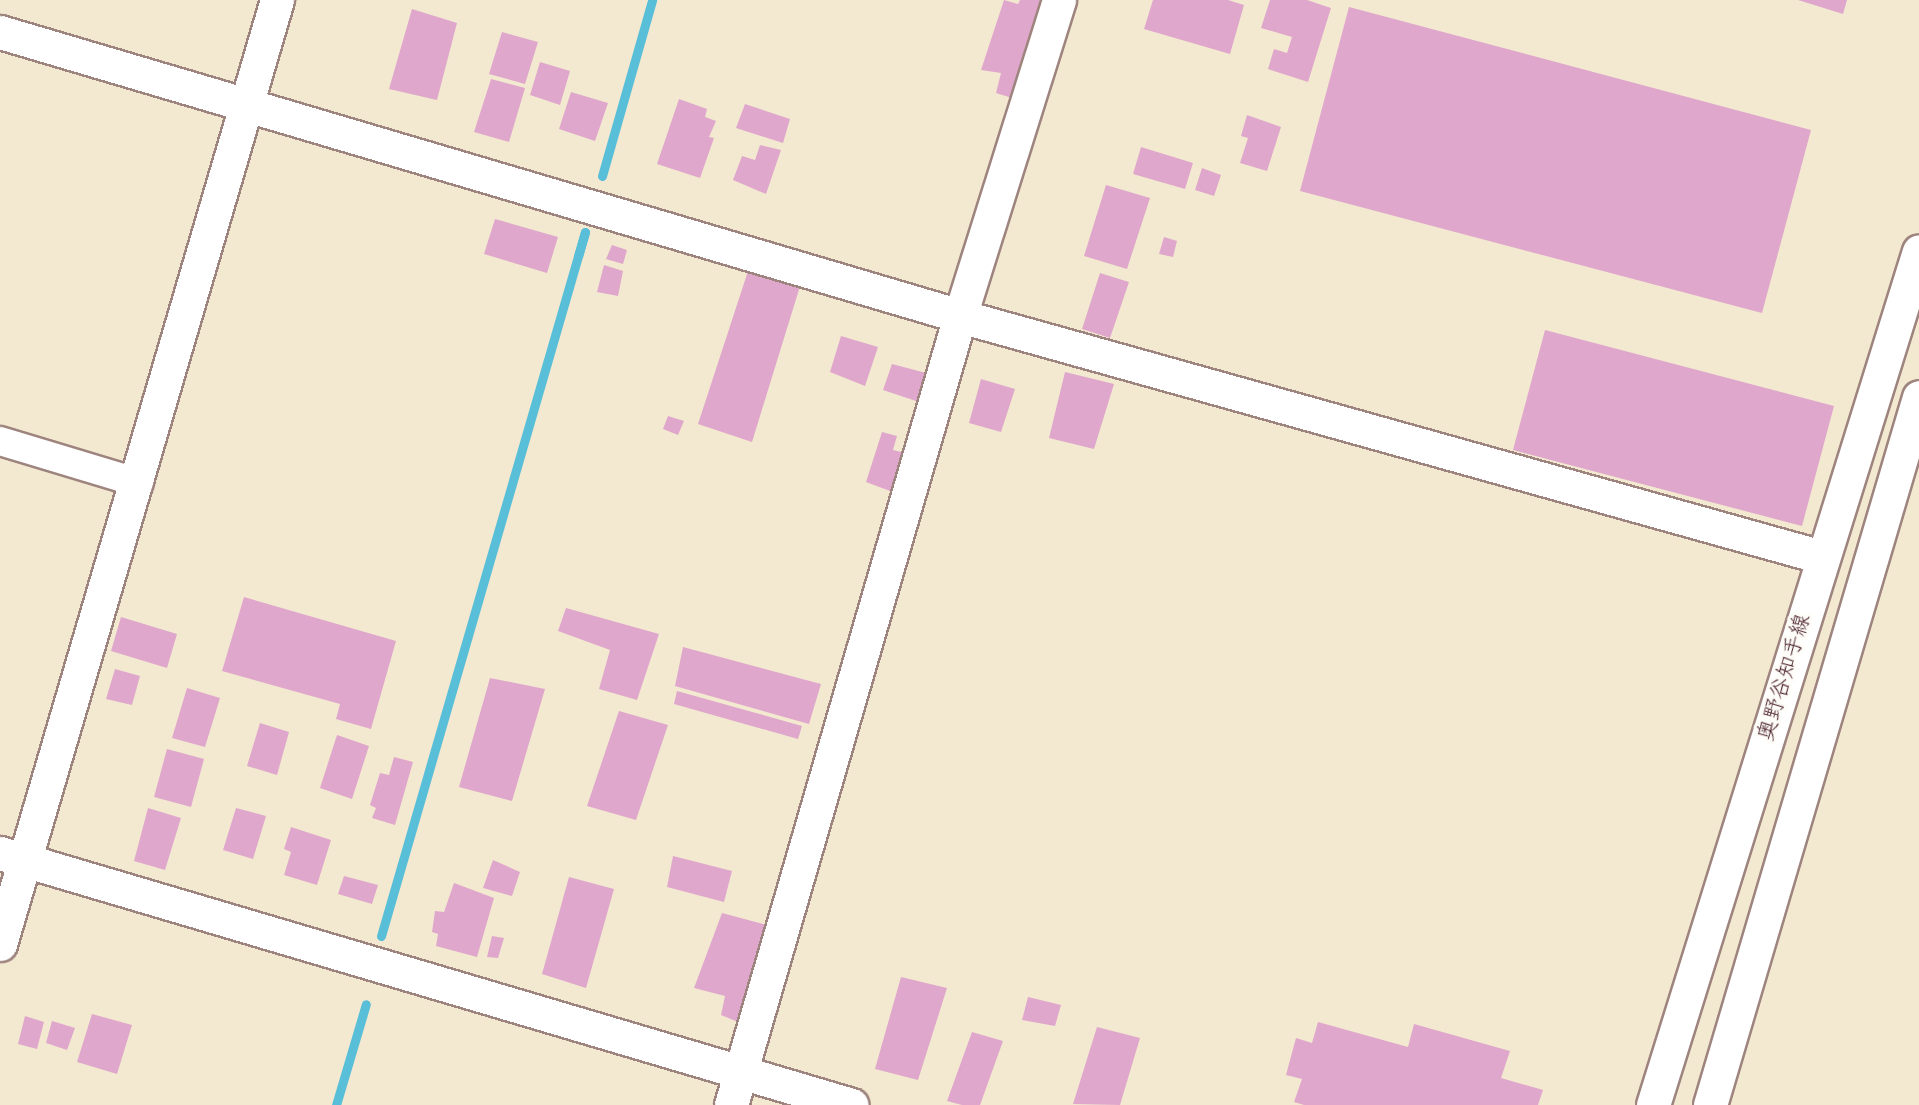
<!DOCTYPE html>
<meta charset="utf-8">
<style>
body{margin:0}
#map{position:relative;width:1919px;height:1105px;overflow:hidden;background:#f3e9d1;font-family:Mynerve,"Klee One",sans-serif}
div>[style]{position:absolute}
[style*='--x']{left:calc(var(--x)*1px);top:calc(var(--y)*1px);width:calc(var(--w)*1px);rotate:calc(var(--a)*1deg)}
.stream>*{height:9px;margin:-4.5px;padding:0 4.5px;transform-origin:4.5px;border-radius:4.5px;background:#59bed7}
.building>*{inset:0;background:#dfa7cb}
.roads{filter:drop-shadow(2px 0 #9e847e) drop-shadow(-2px 0 #9e847e) drop-shadow(0 2px #9e847e) drop-shadow(0 -2px #9e847e)}
.minor>*{height:28px;margin:-14px;padding:0 14px;transform-origin:14px;border-radius:14px;background:#fff}
.tertiary>*{height:33px;margin:-16.5px;padding:0 16.5px;transform-origin:16.5px;border-radius:16.5px;background:#fff}
.secondary>*{height:33px;margin:-16.5px;padding:0 16.5px;transform-origin:16.5px;border-radius:16.5px;background:#fff}
span{translate:-50% -50%;white-space:nowrap;text-align:center;line-height:1.15;-webkit-text-stroke:6px #fdfcf7;paint-order:stroke}
.street-label{font-size:22px;color:#4a1f2b}
</style>
<div id="map">
<div class="stream">
<div style="--x:602;--y:176;--w:183;--a:-74.1"></div>
<div style="--x:381;--y:936;--w:733;--a:-73.84"></div>
<div style="--x:585;--y:232;--w:25;--a:106"></div>
<div style="--x:336;--y:1105;--w:105;--a:-73.5"></div>
</div>
<div class="building">
<div style="clip-path:polygon(1004px 0,1018px 4px,1020px 0,1044px 0,1012px 98px,996px 93px,1001px 73px,981px 70px)"></div>
<div style="clip-path:polygon(1153px 0,1228px 0,1244px 5px,1230px 54px,1144px 29px)"></div>
<div style="clip-path:polygon(1270px 0,1307px 0,1331px 8px,1308px 82px,1268px 69px,1274px 49px,1287px 53px,1292px 37px,1261px 28px)"></div>
<div style="clip-path:polygon(1798px 0,1847px 0,1843px 14px)"></div>
<div style="clip-path:polygon(1349px 7px,1811px 130px,1762px 313px,1300px 191px)"></div>
<div style="clip-path:polygon(412px 9px,457px 23px,437px 100px,389px 89px)"></div>
<div style="clip-path:polygon(502px 32px,538px 42px,525px 84px,489px 74px)"></div>
<div style="clip-path:polygon(540px 62px,570px 71px,560px 105px,530px 95px)"></div>
<div style="clip-path:polygon(491px 79px,525px 88px,509px 142px,474px 132px)"></div>
<div style="clip-path:polygon(571px 92px,608px 103px,595px 141px,559px 129px)"></div>
<div style="clip-path:polygon(679px 99px,707px 109px,705px 117px,716px 121px,709px 137px,714px 138px,700px 178px,657px 164px)"></div>
<div style="clip-path:polygon(745px 104px,790px 119px,783px 143px,736px 128px)"></div>
<div style="clip-path:polygon(1247px 115px,1281px 127px,1267px 171px,1240px 163px,1248px 138px,1241px 136px)"></div>
<div style="clip-path:polygon(760px 145px,781px 150px,766px 194px,733px 180px,742px 156px,755px 160px)"></div>
<div style="clip-path:polygon(1141px 147px,1193px 163px,1185px 189px,1133px 174px)"></div>
<div style="clip-path:polygon(1202px 168px,1221px 175px,1214px 196px,1195px 190px)"></div>
<div style="clip-path:polygon(1106px 185px,1150px 198px,1127px 269px,1084px 256px)"></div>
<div style="clip-path:polygon(495px 219px,558px 237px,547px 273px,484px 254px)"></div>
<div style="clip-path:polygon(1164px 237px,1177px 241px,1173px 257px,1159px 254px)"></div>
<div style="clip-path:polygon(612px 245px,627px 250px,623px 264px,606px 259px)"></div>
<div style="clip-path:polygon(604px 265px,623px 271px,618px 296px,597px 292px)"></div>
<div style="clip-path:polygon(749px 268px,801px 283px,752px 442px,698px 424px)"></div>
<div style="clip-path:polygon(1100px 273px,1129px 282px,1110px 338px,1082px 329px)"></div>
<div style="clip-path:polygon(1545px 330px,1834px 406px,1802px 526px,1513px 450px)"></div>
<div style="clip-path:polygon(841px 336px,878px 347px,865px 386px,830px 372px)"></div>
<div style="clip-path:polygon(892px 364px,930px 374px,922px 403px,883px 390px)"></div>
<div style="clip-path:polygon(1065px 372px,1114px 384px,1094px 449px,1049px 438px)"></div>
<div style="clip-path:polygon(981px 379px,1015px 389px,1001px 432px,969px 423px)"></div>
<div style="clip-path:polygon(668px 416px,684px 421px,678px 435px,663px 429px)"></div>
<div style="clip-path:polygon(882px 432px,897px 436px,893px 450px,909px 454px,898px 494px,866px 482px)"></div>
<div style="clip-path:polygon(244px 597px,396px 641px,371px 729px,336px 719px,340px 704px,222px 671px)"></div>
<div style="clip-path:polygon(566px 608px,659px 634px,637px 700px,599px 689px,610px 650px,558px 631px)"></div>
<div style="clip-path:polygon(121px 617px,177px 634px,167px 668px,111px 651px)"></div>
<div style="clip-path:polygon(683px 647px,821px 684px,809px 724px,675px 686px)"></div>
<div style="clip-path:polygon(115px 669px,140px 676px,132px 705px,106px 699px)"></div>
<div style="clip-path:polygon(490px 678px,545px 689px,512px 801px,459px 787px)"></div>
<div style="clip-path:polygon(187px 688px,220px 698px,205px 747px,172px 738px)"></div>
<div style="clip-path:polygon(677px 691px,802px 726px,798px 739px,674px 704px)"></div>
<div style="clip-path:polygon(619px 711px,668px 725px,636px 820px,587px 806px)"></div>
<div style="clip-path:polygon(260px 723px,289px 732px,277px 775px,247px 766px)"></div>
<div style="clip-path:polygon(337px 735px,369px 746px,352px 799px,320px 788px)"></div>
<div style="clip-path:polygon(167px 749px,204px 759px,191px 807px,154px 797px)"></div>
<div style="clip-path:polygon(394px 757px,413px 762px,395px 825px,372px 818px,376px 808px,370px 805px,380px 773px,389px 775px)"></div>
<div style="clip-path:polygon(148px 808px,181px 818px,165px 870px,134px 861px)"></div>
<div style="clip-path:polygon(236px 808px,266px 816px,253px 859px,223px 850px)"></div>
<div style="clip-path:polygon(291px 827px,331px 840px,317px 885px,284px 875px,291px 852px,284px 849px)"></div>
<div style="clip-path:polygon(673px 856px,732px 871px,724px 902px,667px 887px)"></div>
<div style="clip-path:polygon(493px 860px,520px 872px,512px 896px,483px 888px)"></div>
<div style="clip-path:polygon(344px 876px,378px 885px,372px 904px,338px 894px)"></div>
<div style="clip-path:polygon(569px 877px,614px 889px,586px 988px,542px 974px)"></div>
<div style="clip-path:polygon(454px 883px,494px 898px,477px 957px,436px 946px,438px 934px,432px 932px,435px 911px,444px 912px)"></div>
<div style="clip-path:polygon(722px 913px,778px 928px,743px 1024px,721px 1015px,725px 996px,694px 988px)"></div>
<div style="clip-path:polygon(492px 936px,504px 938px,498px 958px,487px 957px)"></div>
<div style="clip-path:polygon(901px 977px,947px 988px,918px 1080px,875px 1069px)"></div>
<div style="clip-path:polygon(1028px 997px,1061px 1005px,1055px 1026px,1022px 1020px)"></div>
<div style="clip-path:polygon(92px 1014px,132px 1025px,117px 1074px,77px 1062px)"></div>
<div style="clip-path:polygon(25px 1016px,44px 1022px,37px 1049px,18px 1044px)"></div>
<div style="clip-path:polygon(52px 1021px,75px 1028px,67px 1050px,46px 1043px)"></div>
<div style="clip-path:polygon(1318px 1022px,1408px 1047px,1414px 1024px,1510px 1051px,1501px 1078px,1543px 1090px,1538px 1105px,1304px 1105px,1294px 1102px,1302px 1079px,1286px 1075px,1296px 1038px,1312px 1043px)"></div>
<div style="clip-path:polygon(1097px 1027px,1140px 1038px,1120px 1105px,1073px 1104px)"></div>
<div style="clip-path:polygon(972px 1032px,1003px 1041px,980px 1105px,962px 1105px,947px 1101px)"></div>
</div>
<div class="roads">
<div class="minor">
<div style="--x:0;--y:441;--w:145;--a:16.8"></div>
</div>
<div class="tertiary">
<div style="--x:0;--y:32;--w:1001;--a:16.48"></div>
<div style="--x:960;--y:316;--w:895;--a:15.62"></div>
<div style="--x:0;--y:853;--w:888;--a:16.48"></div>
<div style="--x:0;--y:944;--w:984;--a:-73.65"></div>
<div style="--x:731;--y:1105;--w:822;--a:-73.82"></div>
<div style="--x:960;--y:316;--w:331;--a:-72.6"></div>
</div>
<div class="secondary">
<div style="--x:1653;--y:1105;--w:894;--a:-72.7"></div>
<div style="--x:1710;--y:1105;--w:738;--a:-73.55"></div>
</div>
</div>
<div class="street-label">
<span style="left:1785px;top:678px;rotate:-73deg">奥野谷知手線</span>
</div>
</div>
